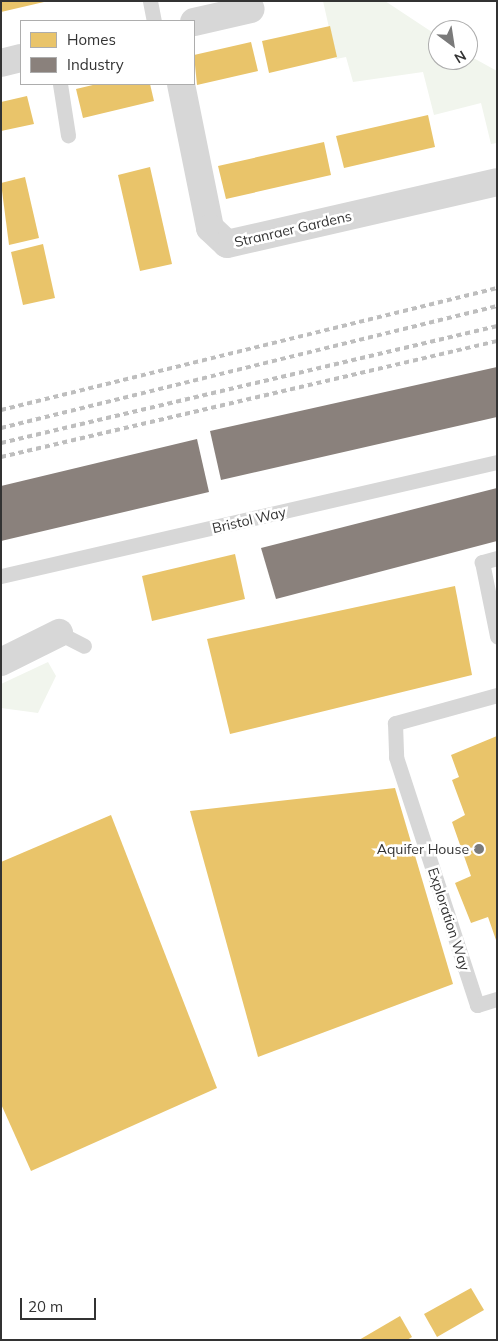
<!DOCTYPE html>
<style>
body{margin:0}
#map{position:relative;width:498px;height:1341px;overflow:hidden;background:#fff;font-family:Mulish,sans-serif}
div>[style]{position:absolute}
[style*='--x']{left:calc(var(--x)*1px);top:calc(var(--y)*1px);width:calc(var(--w)*1px);rotate:calc(var(--a)*1deg)}
.green>*{inset:0;background:#f1f5ed}
.homes>*{inset:0;background:#e9c46a}
.industry>*{inset:0;background:#8a817c}
.lane>*{height:15px;margin:-7.5px;padding:0 7.5px;transform-origin:7.5px;border-radius:7.5px;background:#d7d7d7}
.street>*{height:28px;margin:-14px;padding:0 14px;transform-origin:14px;border-radius:14px;background:#d7d7d7}
.rail>*{height:4px;margin-top:-2px;transform-origin:0;background:repeating-linear-gradient(90deg,#bebebe 0 5px,transparent 0 9px)}
.dots>*{width:14px;height:14px;translate:-50% -50%;box-sizing:border-box;border:2px solid #fff;border-radius:50%}
span{translate:-50% -50%;white-space:nowrap;text-align:center;line-height:1.15;-webkit-text-stroke:5px #fff;paint-order:stroke}
.street-label{font-size:14px;color:#333}
.poi-label{font-size:14px;color:#333}
.right{translate:-100% -50%;text-align:right}
.frame{position:absolute;inset:0;border:2px solid #333;pointer-events:none}
.legend{position:absolute;left:20px;top:20px;width:175px;height:65px;box-sizing:border-box;background:#fff;border:1px solid #adadad;margin:0;padding:6px 9px;list-style:none;font-size:15px;color:#333}
.legend li{display:flex;align-items:center;gap:10px;height:25px}
.legend b{width:25px;border:1px solid #adadad}
.north{position:absolute;left:428px;top:20px;width:50px;height:50px;box-sizing:border-box;background:#fff;border:1px solid #adadad;border-radius:50%;rotate:149deg;font-size:14px;font-weight:700;line-height:20px;text-align:center;color:#333}
.north::after{content:'';display:block;margin:auto;width:18px;height:22px;background:#7a7a7a;clip-path:polygon(50% 0,100% 100%,50% 72%,0 100%)}
.scale{position:absolute;left:20px;top:1298px;width:76px;height:22px;box-sizing:border-box;border:2px solid #333;border-top:0;padding-left:6px;font-size:15px;line-height:18px;white-space:nowrap;color:#333;-webkit-text-stroke:4px #fff;paint-order:stroke}
</style>
<div id="map">
<div class="green">
<div style="clip-path:polygon(323px 1px,385px 1px,438px 36px,438px 60px,468px 60px,468px 55px,497px 71px,497px 143px,491px 144px,481px 103px,434px 115px,423px 72px,353px 82px,346px 57px,336px 59px)"></div>
<div style="clip-path:polygon(48px 662px,56px 676px,38px 713px,1px 708px,1px 684px)"></div>
</div>
<div class="homes">
<div style="clip-path:polygon(1px 1px,44px 1px,44px 2px,1px 12px)"></div>
<div style="clip-path:polygon(330px 26px,337px 57px,269px 73px,262px 41px)"></div>
<div style="clip-path:polygon(251px 42px,258px 71px,197px 85px,194px 55px)"></div>
<div style="clip-path:polygon(97px 84px,150px 84px,154px 101px,83px 118px,76px 89px)"></div>
<div style="clip-path:polygon(27px 96px,34px 124px,1px 131px,1px 102px)"></div>
<div style="clip-path:polygon(428px 115px,435px 147px,344px 168px,336px 136px)"></div>
<div style="clip-path:polygon(324px 142px,331px 175px,226px 199px,218px 166px)"></div>
<div style="clip-path:polygon(150px 167px,172px 264px,140px 271px,118px 175px)"></div>
<div style="clip-path:polygon(25px 177px,39px 238px,9px 245px,1px 183px)"></div>
<div style="clip-path:polygon(43px 244px,55px 298px,23px 305px,11px 252px)"></div>
<div style="clip-path:polygon(235px 554px,245px 599px,152px 621px,142px 576px)"></div>
<div style="clip-path:polygon(455px 586px,472px 675px,230px 734px,207px 639px)"></div>
<div style="clip-path:polygon(497px 736px,497px 940px,496px 940px,488px 917px,471px 923px,455px 883px,471px 876px,452px 822px,465px 815px,452px 780px,459px 777px,451px 755px)"></div>
<div style="clip-path:polygon(395px 788px,453px 984px,258px 1057px,190px 811px)"></div>
<div style="clip-path:polygon(111px 815px,217px 1088px,31px 1171px,1px 1104px,1px 862px)"></div>
<div style="clip-path:polygon(471px 1288px,484px 1310px,437px 1337px,424px 1314px)"></div>
<div style="clip-path:polygon(400px 1316px,412px 1337px,407px 1340px,359px 1340px)"></div>
</div>
<div class="industry">
<div style="clip-path:polygon(497px 367px,497px 417px,221px 480px,210px 431px)"></div>
<div style="clip-path:polygon(197px 439px,209px 492px,1px 541px,1px 486px)"></div>
<div style="clip-path:polygon(497px 488px,497px 541px,276px 599px,261px 548px)"></div>
</div>
<div class="lane">
<div style="--x:150;--y:1;--w:20;--a:79"></div>
<div style="--x:60;--y:84;--w:52;--a:81.1"></div>
<div style="--x:497;--y:558;--w:16;--a:165"></div>
<div style="--x:482;--y:562;--w:76;--a:78.5"></div>
<div style="--x:1;--y:576;--w:509;--a:-12.94"></div>
<div style="--x:59;--y:633;--w:28;--a:27"></div>
<div style="--x:497;--y:695;--w:106;--a:164.6"></div>
<div style="--x:395;--y:723;--w:34;--a:88"></div>
<div style="--x:396;--y:757;--w:261;--a:71.9"></div>
<div style="--x:477;--y:1005;--w:21;--a:-17"></div>
</div>
<div class="street">
<div style="--x:194;--y:22;--w:58;--a:-12.8"></div>
<div style="--x:1;--y:63;--w:21;--a:-14"></div>
<div style="--x:181;--y:84;--w:147;--a:78.6"></div>
<div style="--x:210;--y:228;--w:23;--a:43"></div>
<div style="--x:227;--y:244;--w:277;--a:-12.9"></div>
<div style="--x:1;--y:662;--w:65;--a:-26.6"></div>
</div>
<div class="rail">
<div style="--x:1;--y:410;--w:511;--a:-13.82"></div>
<div style="--x:1;--y:428;--w:511;--a:-13.82"></div>
<div style="--x:1;--y:443;--w:510;--a:-13.27"></div>
<div style="--x:1;--y:457;--w:509;--a:-13.16"></div>
</div>
<div class="dots">
<div style="left:479px;top:849px;background:#7a7a7a"></div>
</div>
<div class="street-label">
<span style="left:293px;top:229px;rotate:-13deg">Stranraer Gardens</span>
<span style="left:249px;top:520px;rotate:-13deg">Bristol Way</span>
<span style="left:449px;top:919px;rotate:72deg">Exploration Way</span>
</div>
<div class="poi-label">
<span class="right" style="left:469px;top:849px">Aquifer House</span>
</div>
<div class="frame"></div>
<ul class="legend">
<li><b style="height:14px;background:#e9c46a"></b>Homes</li>
<li><b style="height:14px;background:#8a817c"></b>Industry</li>
</ul>
<div class="north">N</div>
<div class="scale">20 m</div>
</div>
